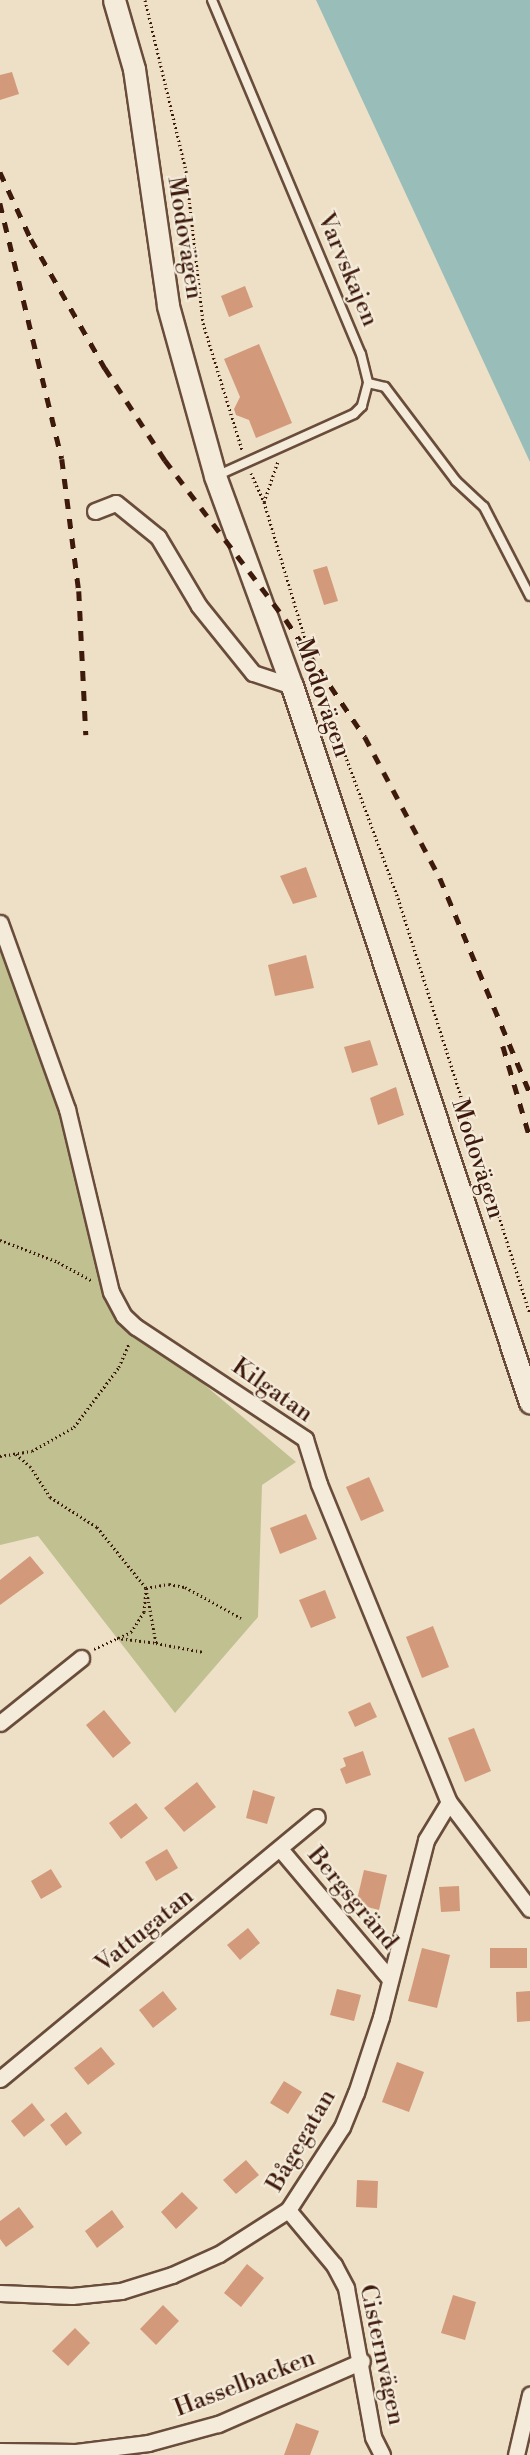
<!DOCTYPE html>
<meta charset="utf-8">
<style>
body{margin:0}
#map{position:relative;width:530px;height:2455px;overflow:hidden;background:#eee0c6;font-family:"Libre Bodoni",serif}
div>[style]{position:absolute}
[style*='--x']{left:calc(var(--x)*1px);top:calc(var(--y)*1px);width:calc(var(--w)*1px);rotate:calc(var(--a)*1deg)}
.green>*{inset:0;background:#c0c090}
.water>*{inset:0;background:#99bdb8}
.building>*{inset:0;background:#d2997b}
.path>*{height:3px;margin-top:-1.5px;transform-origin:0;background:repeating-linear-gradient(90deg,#3d1a0c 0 1.5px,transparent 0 4.5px)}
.roads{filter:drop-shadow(2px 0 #694c3a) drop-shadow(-2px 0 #694c3a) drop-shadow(0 2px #694c3a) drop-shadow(0 -2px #694c3a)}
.lane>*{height:8px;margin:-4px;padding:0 4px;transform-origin:4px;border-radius:4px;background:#f4ebda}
.street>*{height:15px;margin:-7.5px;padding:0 7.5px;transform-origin:7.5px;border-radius:7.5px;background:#f4ebda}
.secondary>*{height:21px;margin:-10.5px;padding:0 10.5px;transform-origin:10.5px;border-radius:10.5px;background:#f4ebda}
.rail>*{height:4.5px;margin-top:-2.25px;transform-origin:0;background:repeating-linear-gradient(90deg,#3d1a0c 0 10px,transparent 0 20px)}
span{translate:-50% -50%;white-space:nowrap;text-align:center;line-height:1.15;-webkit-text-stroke:4.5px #f4ebda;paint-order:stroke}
.street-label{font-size:24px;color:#3d1a0c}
</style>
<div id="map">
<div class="green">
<div style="clip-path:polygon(0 943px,67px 1109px,104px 1277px,136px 1327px,296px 1462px,262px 1485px,258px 1617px,175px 1713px,38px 1536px,0 1545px)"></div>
</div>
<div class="water">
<div style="clip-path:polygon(316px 0,530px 0,530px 462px)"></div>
</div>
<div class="building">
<div style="clip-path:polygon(12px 72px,19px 94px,0 100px,0 75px)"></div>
<div style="clip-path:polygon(245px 286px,253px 307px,229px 317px,221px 296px)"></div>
<div style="clip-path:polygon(259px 344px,292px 423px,256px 438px,249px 420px,236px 415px,234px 409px,240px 397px,224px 359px)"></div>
<div style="clip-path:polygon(327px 566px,338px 601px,324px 605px,313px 570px)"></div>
<div style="clip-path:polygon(306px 867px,317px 897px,293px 904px,280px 876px)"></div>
<div style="clip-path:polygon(306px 955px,314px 988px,275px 996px,268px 965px)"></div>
<div style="clip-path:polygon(370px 1040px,378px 1065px,352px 1073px,344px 1047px)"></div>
<div style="clip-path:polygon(396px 1087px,404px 1115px,378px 1125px,370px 1098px)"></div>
<div style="clip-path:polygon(369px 1477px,384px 1511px,361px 1521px,346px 1487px)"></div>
<div style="clip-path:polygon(306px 1514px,317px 1539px,280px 1554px,270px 1528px)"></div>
<div style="clip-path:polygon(30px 1556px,44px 1573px,0 1605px,0 1580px)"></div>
<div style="clip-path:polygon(325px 1590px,336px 1618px,311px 1628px,299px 1600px)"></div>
<div style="clip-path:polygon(433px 1626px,449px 1667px,422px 1678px,406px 1637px)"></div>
<div style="clip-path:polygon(370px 1702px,377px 1717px,355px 1727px,348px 1712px)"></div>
<div style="clip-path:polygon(104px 1710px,131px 1743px,113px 1758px,86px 1725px)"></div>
<div style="clip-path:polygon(474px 1728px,491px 1771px,465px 1782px,448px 1738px)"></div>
<div style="clip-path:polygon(363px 1751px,371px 1775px,346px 1784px,340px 1769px,346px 1766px,343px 1758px)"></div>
<div style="clip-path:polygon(197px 1782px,216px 1807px,184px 1832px,164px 1808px)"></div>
<div style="clip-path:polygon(253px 1790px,275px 1797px,267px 1824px,246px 1818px)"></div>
<div style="clip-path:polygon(136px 1803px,148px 1818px,121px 1839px,109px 1823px)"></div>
<div style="clip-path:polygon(167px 1849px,178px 1868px,156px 1881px,145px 1862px)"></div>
<div style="clip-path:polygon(51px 1869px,62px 1887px,41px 1899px,31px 1881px)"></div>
<div style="clip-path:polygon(364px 1870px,387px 1875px,379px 1910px,356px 1904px)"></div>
<div style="clip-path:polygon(459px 1886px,460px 1911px,441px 1912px,439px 1887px)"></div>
<div style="clip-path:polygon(248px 1928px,260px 1943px,240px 1960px,227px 1945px)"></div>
<div style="clip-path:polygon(422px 1948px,450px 1955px,437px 2008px,408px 2001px)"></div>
<div style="clip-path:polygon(490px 1948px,527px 1948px,527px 1968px,490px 1968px)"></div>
<div style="clip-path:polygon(337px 1989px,361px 1995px,354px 2021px,330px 2015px)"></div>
<div style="clip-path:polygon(163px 1991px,177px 2009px,153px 2028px,139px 2010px)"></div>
<div style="clip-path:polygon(530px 1991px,530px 2021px,517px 2022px,516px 1992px)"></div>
<div style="clip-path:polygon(101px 2047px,115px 2064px,88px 2085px,74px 2068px)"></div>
<div style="clip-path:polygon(397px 2062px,424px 2072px,409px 2112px,382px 2102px)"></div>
<div style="clip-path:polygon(284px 2081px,302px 2092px,288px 2114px,270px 2103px)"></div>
<div style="clip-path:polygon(32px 2103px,45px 2120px,24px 2137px,11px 2121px)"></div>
<div style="clip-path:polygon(66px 2112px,82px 2133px,66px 2146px,50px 2125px)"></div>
<div style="clip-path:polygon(246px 2160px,259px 2175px,236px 2194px,223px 2180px)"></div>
<div style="clip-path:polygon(357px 2180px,378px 2181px,377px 2208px,356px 2207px)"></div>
<div style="clip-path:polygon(182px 2192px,198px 2208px,176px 2229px,161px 2212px)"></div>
<div style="clip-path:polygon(19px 2207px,34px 2227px,6px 2247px,0 2239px,0 2221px)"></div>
<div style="clip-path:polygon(112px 2210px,124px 2227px,97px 2248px,85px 2231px)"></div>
<div style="clip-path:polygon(247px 2264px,264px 2278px,241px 2307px,224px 2293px)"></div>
<div style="clip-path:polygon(453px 2295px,476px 2302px,465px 2340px,441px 2333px)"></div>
<div style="clip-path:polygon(163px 2305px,179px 2321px,156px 2345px,140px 2329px)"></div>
<div style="clip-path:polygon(75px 2328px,90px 2343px,68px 2366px,52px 2351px)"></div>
<div style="clip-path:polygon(296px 2423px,319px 2431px,310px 2455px,284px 2455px)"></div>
</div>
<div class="path">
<div style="--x:145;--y:0;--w:176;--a:76.5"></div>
<div style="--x:186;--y:171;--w:153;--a:83.6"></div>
<div style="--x:203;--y:323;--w:133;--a:72.9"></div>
<div style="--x:251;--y:473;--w:32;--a:66"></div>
<div style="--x:264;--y:502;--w:185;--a:73.3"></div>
<div style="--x:317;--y:679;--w:233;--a:69.7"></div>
<div style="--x:398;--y:898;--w:436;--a:72.4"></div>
<div style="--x:264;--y:502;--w:43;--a:-71.1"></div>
<div style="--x:0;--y:1240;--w:62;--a:20.8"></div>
<div style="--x:58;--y:1262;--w:38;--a:29"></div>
<div style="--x:16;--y:1454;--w:18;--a:41"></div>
<div style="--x:30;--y:1466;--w:37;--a:57"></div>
<div style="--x:50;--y:1497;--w:56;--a:32.6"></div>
<div style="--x:97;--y:1527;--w:78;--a:51.2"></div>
<div style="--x:146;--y:1588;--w:23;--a:-10"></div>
<div style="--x:169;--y:1584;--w:16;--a:11"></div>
<div style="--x:185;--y:1587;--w:64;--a:29"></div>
<div style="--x:0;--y:1456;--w:32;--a:-9"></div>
<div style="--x:32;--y:1451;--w:48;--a:-29.7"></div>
<div style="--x:74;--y:1427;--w:75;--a:-53.1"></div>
<div style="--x:119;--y:1367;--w:26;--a:-67"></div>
<div style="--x:117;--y:1638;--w:39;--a:7"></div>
<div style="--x:94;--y:1649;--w:41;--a:-24.7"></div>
<div style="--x:131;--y:1632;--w:24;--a:-57"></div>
<div style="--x:144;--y:1612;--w:24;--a:-85"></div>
<div style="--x:146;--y:1588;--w:56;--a:79.7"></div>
<div style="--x:156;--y:1643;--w:48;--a:10.8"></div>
</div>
<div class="roads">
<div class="lane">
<div style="--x:212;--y:0;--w:384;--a:67.2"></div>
<div style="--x:361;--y:354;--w:30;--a:76"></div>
<div style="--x:368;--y:383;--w:24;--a:105"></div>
<div style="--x:362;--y:406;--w:11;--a:135"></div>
<div style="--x:354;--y:414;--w:149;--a:155.8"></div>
<div style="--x:368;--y:383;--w:17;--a:13"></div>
<div style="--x:385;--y:387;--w:118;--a:52.9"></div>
<div style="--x:456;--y:481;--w:38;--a:43"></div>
<div style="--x:484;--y:507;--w:100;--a:62.7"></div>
</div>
<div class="street">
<div style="--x:95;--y:511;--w:22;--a:-21"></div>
<div style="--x:116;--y:503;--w:54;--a:39"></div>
<div style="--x:158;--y:537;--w:80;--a:59.3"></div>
<div style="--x:199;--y:606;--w:86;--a:51.1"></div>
<div style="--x:253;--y:673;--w:41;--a:18.4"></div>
<div style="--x:0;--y:923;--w:198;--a:70.2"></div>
<div style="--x:67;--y:1109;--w:188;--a:76.5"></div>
<div style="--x:111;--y:1292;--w:27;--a:62"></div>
<div style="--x:124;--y:1316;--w:16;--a:43"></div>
<div style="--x:136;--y:1327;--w:203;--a:33.5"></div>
<div style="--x:305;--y:1439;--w:47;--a:72.7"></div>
<div style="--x:319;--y:1484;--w:344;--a:67.8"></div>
<div style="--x:449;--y:1802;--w:134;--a:52.9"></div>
<div style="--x:0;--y:1723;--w:104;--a:-38.7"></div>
<div style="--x:281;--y:1850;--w:167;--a:49.8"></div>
<div style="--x:0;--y:2079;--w:411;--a:-39.6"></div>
<div style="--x:288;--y:2210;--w:72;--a:50.1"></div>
<div style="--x:334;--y:2265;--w:26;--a:62"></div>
<div style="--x:346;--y:2288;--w:151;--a:79.7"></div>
<div style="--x:373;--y:2437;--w:20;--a:63"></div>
<div style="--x:0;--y:2293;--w:72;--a:2.4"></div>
<div style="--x:72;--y:2296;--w:49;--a:-5.8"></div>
<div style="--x:121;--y:2291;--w:53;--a:-17.4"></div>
<div style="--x:172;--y:2275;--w:51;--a:-24.1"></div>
<div style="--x:219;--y:2254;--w:82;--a:-32.5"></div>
<div style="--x:288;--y:2210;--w:99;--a:-57"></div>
<div style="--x:342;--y:2127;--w:37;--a:-68"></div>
<div style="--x:356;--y:2093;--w:80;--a:-71.8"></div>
<div style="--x:381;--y:2017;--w:183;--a:-75.7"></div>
<div style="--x:426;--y:1840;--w:44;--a:-58.8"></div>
<div style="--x:0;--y:2451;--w:76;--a:0.8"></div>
<div style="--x:76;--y:2452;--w:73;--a:-7.1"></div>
<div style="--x:148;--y:2443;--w:73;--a:-15.2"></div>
<div style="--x:218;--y:2424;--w:157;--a:-23.6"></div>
<div style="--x:516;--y:2455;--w:62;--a:-76.9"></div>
</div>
<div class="secondary">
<div style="--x:114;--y:0;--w:72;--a:73.8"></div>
<div style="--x:134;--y:69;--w:239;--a:81.8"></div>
<div style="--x:168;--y:306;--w:176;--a:74.5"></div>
<div style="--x:215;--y:476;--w:224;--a:69.9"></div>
<div style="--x:292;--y:686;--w:755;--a:71.61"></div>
</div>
</div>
<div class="rail">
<div style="--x:0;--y:172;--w:74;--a:65.2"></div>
<div style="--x:31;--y:239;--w:149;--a:60.2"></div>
<div style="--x:105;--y:368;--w:110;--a:56.9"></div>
<div style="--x:165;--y:460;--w:201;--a:52.9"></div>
<div style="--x:286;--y:620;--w:141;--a:56"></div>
<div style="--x:365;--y:737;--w:160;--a:62"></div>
<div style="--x:440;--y:878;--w:233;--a:67.3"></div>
<div style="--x:0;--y:203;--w:263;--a:76.4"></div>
<div style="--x:62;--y:459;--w:133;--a:82.7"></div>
<div style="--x:79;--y:591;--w:144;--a:87.2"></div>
<div style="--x:503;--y:1046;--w:96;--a:73.6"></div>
</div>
<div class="street-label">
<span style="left:184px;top:238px;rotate:81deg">Modovägen</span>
<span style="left:347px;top:270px;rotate:67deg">Varvskajen</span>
<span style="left:322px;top:698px;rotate:71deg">Modovägen</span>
<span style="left:477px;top:1159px;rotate:72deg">Modovägen</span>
<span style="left:272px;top:1391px;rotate:35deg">Kilgatan</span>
<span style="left:352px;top:1899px;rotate:50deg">Bergsgränd</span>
<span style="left:145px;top:1931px;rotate:-39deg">Vattugatan</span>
<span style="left:302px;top:2141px;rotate:-60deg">Bågegatan</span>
<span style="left:381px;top:2355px;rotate:78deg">Cisternvägen</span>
<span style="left:245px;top:2384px;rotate:-21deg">Hasselbacken</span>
</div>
</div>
